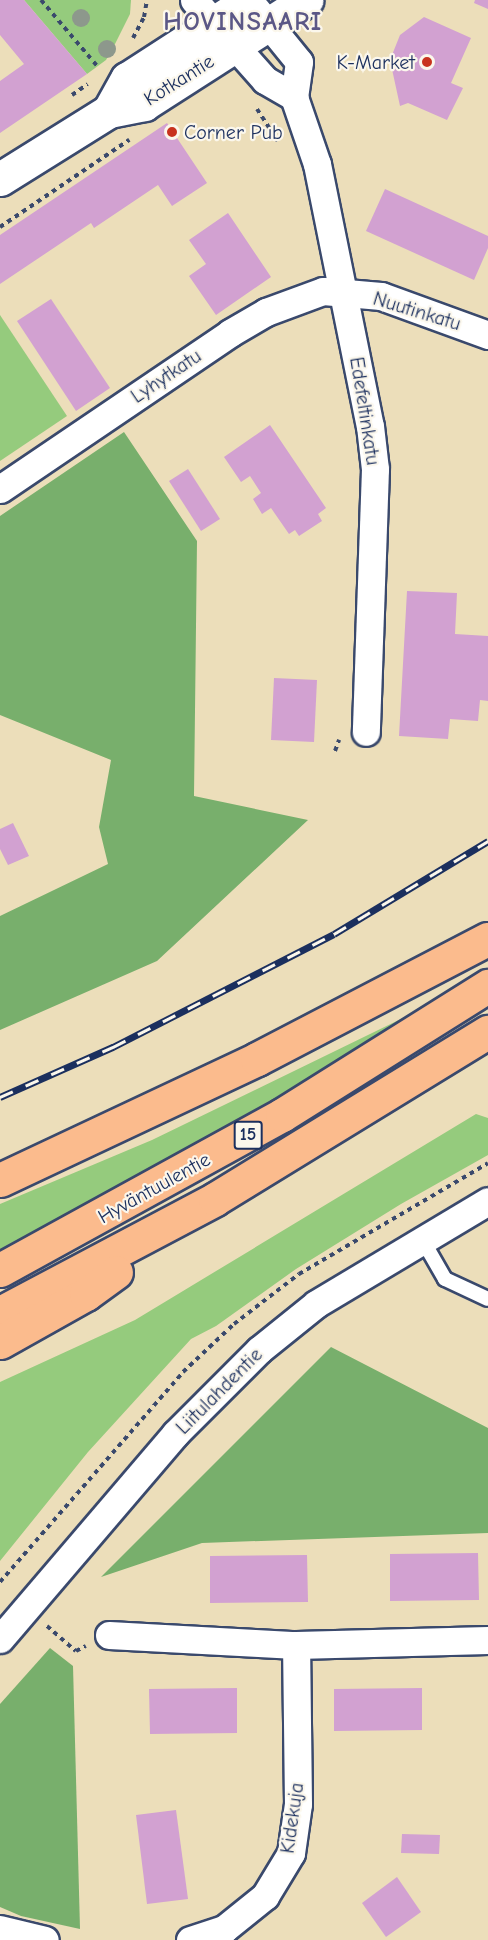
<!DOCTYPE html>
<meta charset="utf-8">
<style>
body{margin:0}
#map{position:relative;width:488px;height:1940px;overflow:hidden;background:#ecdeba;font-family:"Comic Neue",sans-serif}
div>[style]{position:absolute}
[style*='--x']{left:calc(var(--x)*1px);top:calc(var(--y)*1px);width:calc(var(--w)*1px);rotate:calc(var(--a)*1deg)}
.green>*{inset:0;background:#95cb7d}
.forest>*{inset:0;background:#78af6c}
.building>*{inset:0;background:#d2a1d1}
.path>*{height:4px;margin-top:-2px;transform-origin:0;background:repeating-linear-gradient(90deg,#3a496c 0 4.5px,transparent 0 9px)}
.roads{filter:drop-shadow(2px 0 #3a496c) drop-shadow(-2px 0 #3a496c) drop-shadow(0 2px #3a496c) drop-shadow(0 -2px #3a496c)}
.service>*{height:14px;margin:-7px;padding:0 7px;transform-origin:7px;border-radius:7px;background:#fff}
.minor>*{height:27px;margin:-13.5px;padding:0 13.5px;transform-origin:13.5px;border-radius:13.5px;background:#fff}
.tertiary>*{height:33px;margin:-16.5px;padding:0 16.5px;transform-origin:16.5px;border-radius:16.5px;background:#fff}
.trunk>*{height:33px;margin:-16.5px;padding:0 16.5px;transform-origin:16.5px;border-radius:16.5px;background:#fbbb8d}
.rail>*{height:7px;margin-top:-3.5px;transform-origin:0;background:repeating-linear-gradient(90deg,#fbf7ec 0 14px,#1b2f5e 0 28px);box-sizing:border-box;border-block:2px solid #1b2f5e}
.trees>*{width:18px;height:18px;margin:-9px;border-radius:50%;background:#8d988c}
.dots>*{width:16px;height:16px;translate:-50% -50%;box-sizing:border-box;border:3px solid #fbf7ec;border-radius:50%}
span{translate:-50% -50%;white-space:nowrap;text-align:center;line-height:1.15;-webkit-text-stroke:4.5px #fbf7ec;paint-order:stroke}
.shield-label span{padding:2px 4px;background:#fbf7ec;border:2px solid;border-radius:4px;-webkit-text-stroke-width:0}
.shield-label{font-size:18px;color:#1b2f5e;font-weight:700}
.poi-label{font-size:20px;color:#1b2f5e}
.right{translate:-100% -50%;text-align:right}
.left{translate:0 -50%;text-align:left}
.street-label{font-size:20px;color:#1b2f5e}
.district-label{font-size:26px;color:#5b5786;font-weight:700;letter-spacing:1.5px}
</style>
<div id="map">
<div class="green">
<div style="clip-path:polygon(24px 0,131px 0,130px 14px,115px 44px,106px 60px,87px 74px)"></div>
<div style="clip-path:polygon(0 315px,67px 416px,0 461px)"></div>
<div style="clip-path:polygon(407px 1016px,410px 1021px,254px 1119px,0 1259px,0 1204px,152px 1140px)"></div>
<div style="clip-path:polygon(476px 1114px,488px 1118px,488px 1155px,401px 1204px,296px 1269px,216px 1326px,191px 1339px,88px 1452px,0 1561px,0 1382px,135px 1320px)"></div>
</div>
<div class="forest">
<div style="clip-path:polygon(124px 432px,197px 541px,194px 796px,308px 820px,157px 961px,0 1030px,0 916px,108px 864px,99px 827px,111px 760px,0 715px,0 516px)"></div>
<div style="clip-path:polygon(331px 1347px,488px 1428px,488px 1533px,202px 1543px,101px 1577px)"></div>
<div style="clip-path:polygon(50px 1648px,73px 1666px,80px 1929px,21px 1916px,0 1907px,0 1704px)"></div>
</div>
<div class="building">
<div style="clip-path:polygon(0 0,24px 0,87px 74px,0 133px,0 81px,24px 64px,0 35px)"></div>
<div style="clip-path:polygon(475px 0,488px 0,488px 9px,474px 3px)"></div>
<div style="clip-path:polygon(424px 17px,471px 38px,451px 83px,463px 88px,447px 120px,408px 103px,400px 106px,390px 60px,400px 35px)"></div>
<div style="clip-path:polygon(167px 123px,207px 183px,172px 206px,158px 185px,94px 228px,91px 223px,0 284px,0 235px)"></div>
<div style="clip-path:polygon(385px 189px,488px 236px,488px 248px,474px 280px,366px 231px)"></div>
<div style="clip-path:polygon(228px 213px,271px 277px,216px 315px,189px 276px,206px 264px,189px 240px)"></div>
<div style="clip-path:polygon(51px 299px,110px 388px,76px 411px,17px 321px)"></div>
<div style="clip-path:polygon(270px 425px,326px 508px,318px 514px,322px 521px,299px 536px,295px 530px,289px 534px,271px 508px,262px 514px,253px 499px,261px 493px,250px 476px,241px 482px,224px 457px)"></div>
<div style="clip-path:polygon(188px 469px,220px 519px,201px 531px,169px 481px)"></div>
<div style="clip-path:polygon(407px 591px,457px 593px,455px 634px,488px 636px,488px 701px,480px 700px,478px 721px,450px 719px,448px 739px,399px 736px)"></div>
<div style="clip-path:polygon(274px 678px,317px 680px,314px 742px,271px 740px)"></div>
<div style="clip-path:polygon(13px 823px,29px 856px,8px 865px,0 849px,0 829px)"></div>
<div style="clip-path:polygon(478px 1553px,479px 1600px,390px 1601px,390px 1554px)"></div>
<div style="clip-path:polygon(307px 1555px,308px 1602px,210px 1603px,210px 1556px)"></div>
<div style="clip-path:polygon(237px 1688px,237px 1733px,150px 1734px,149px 1689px)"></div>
<div style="clip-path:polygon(422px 1688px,422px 1730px,334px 1731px,334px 1689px)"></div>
<div style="clip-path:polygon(176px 1810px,188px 1899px,147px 1904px,136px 1815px)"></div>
<div style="clip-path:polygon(402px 1834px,440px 1835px,439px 1854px,401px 1853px)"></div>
<div style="clip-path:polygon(397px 1877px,421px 1912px,386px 1937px,362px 1903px)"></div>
</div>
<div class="path">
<div style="--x:41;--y:0;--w:88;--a:49.6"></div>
<div style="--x:133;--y:38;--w:24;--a:-62"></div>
<div style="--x:144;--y:17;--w:17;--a:-80"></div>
<div style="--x:72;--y:95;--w:19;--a:-35"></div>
<div style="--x:257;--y:109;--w:38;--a:57"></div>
<div style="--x:0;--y:227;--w:156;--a:-34"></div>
<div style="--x:335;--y:751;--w:12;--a:-70"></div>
<div style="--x:0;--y:1582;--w:279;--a:-48.9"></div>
<div style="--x:183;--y:1372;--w:70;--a:-43.3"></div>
<div style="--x:234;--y:1324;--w:82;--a:-37.6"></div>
<div style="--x:299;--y:1274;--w:219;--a:-30.4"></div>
<div style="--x:47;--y:1626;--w:38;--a:41"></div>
<div style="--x:76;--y:1651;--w:11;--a:-27"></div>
</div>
<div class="roads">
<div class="service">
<div style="--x:422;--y:1239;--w:46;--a:60.1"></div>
<div style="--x:445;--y:1279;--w:47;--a:24.9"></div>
</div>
<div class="minor">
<div style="--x:194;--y:0;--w:107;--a:48.4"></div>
<div style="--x:265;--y:80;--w:34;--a:30"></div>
<div style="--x:256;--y:9;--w:68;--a:50.9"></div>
<div style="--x:299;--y:62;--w:35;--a:98"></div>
<div style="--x:294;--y:97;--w:71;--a:71.1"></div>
<div style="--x:317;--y:164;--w:267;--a:78.6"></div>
<div style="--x:370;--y:426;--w:43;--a:83.4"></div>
<div style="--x:375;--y:469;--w:263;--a:92"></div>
<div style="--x:0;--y:489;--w:278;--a:-34.1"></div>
<div style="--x:230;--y:333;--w:42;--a:-30.3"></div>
<div style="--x:266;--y:312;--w:61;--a:-20.2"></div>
<div style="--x:323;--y:291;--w:58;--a:4.9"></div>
<div style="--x:381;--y:296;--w:114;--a:20"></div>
<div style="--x:109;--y:1635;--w:187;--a:3.1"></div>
<div style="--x:296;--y:1645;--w:192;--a:-1.5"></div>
<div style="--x:0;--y:1639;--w:270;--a:-49.5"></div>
<div style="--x:175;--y:1434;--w:119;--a:-45"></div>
<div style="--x:259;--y:1350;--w:73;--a:-38.9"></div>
<div style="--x:316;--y:1304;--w:200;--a:-30.9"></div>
<div style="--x:0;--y:1929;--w:46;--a:13.7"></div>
<div style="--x:190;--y:1940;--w:36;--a:-18"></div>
<div style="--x:224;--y:1929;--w:53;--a:-38.8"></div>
<div style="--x:265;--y:1896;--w:50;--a:-58.8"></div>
<div style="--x:291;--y:1853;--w:49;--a:-81.9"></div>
<div style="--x:298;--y:1804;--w:159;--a:-90.7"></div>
</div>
<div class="tertiary">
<div style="--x:109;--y:111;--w:37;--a:-61"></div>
<div style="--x:127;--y:79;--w:145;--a:-32.9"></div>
<div style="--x:0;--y:179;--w:128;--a:-32"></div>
<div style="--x:109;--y:111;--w:36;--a:-11"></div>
<div style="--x:144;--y:104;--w:193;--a:-32.7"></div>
</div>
<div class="trunk">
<div style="--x:0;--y:1180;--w:284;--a:-25.2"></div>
<div style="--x:257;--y:1059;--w:260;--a:-27.5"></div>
<div style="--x:0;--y:1270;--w:322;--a:-28.8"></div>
<div style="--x:282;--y:1115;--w:243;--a:-32.1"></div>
<div style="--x:0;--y:1313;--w:243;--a:-27.9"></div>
<div style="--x:215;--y:1199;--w:320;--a:-31.5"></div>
<div style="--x:0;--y:1342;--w:98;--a:-29.2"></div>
<div style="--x:86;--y:1294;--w:37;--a:-36"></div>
</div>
</div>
<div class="rail">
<div style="--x:0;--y:1097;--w:124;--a:-23.9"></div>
<div style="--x:113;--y:1047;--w:248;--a:-27.1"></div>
<div style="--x:334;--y:934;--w:180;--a:-31.1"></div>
</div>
<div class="trees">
<div style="left:81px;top:18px"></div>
<div style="left:107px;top:49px"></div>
</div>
<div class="dots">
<div style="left:427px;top:62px;background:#c8321e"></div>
<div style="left:172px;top:132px;background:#c8321e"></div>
</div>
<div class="shield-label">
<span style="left:248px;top:1135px">15</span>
</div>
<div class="poi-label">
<span class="right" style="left:415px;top:62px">K-Market</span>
<span class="left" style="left:184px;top:132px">Corner Pub</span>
</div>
<div class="street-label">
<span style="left:179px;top:80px;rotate:-32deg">Kotkantie</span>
<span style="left:417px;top:311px;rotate:17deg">Nuutinkatu</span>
<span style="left:166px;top:376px;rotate:-34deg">Lyhytkatu</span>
<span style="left:365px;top:411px;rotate:81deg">Edefeltinkatu</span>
<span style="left:154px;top:1188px;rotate:-29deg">Hyväntuulentie</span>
<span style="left:219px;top:1391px;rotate:-45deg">Liitulahdentie</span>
<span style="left:292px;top:1818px;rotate:-82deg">Kidekuja</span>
</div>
<div class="district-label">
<span style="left:243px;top:23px">HOVINSAARI</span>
</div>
</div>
